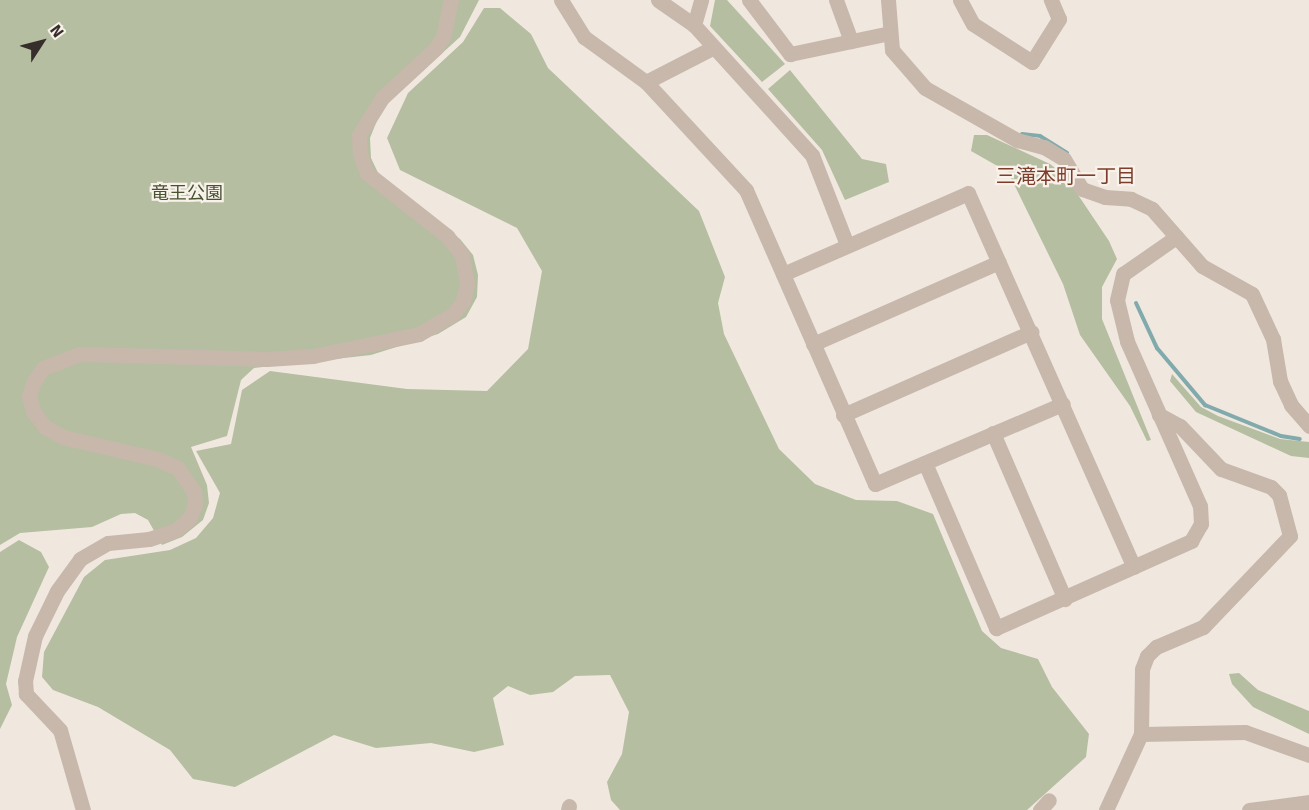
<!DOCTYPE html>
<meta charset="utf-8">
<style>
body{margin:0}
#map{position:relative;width:1309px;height:810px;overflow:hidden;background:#f0e8df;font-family:Signika,"Noto Sans JP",sans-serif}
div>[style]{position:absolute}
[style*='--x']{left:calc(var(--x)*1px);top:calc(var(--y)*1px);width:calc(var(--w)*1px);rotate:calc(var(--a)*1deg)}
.green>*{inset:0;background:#b5bea0}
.stream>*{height:4px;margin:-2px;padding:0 2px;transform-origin:2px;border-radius:2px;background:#80aaab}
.minor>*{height:15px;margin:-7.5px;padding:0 7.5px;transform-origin:7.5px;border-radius:7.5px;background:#c8b8ac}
span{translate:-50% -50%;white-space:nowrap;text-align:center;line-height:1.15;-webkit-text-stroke:4.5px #f8f2eb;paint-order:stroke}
.park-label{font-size:18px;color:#465230}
.neighbourhood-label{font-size:20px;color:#7e3d2a}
.north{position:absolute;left:12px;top:12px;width:60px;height:60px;-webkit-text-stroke:4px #f8f2eb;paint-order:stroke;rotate:54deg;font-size:16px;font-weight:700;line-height:24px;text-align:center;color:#362e2a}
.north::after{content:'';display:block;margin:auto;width:21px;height:27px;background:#362e2a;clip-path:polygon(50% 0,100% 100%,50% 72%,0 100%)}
</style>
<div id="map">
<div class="green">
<div style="clip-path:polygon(0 0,479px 0,460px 37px,382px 108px,370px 138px,371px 158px,380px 177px,460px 239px,473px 255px,478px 275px,477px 297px,466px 317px,438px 334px,371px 355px,254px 368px,241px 380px,227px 436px,191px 447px,207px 485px,209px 503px,203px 520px,182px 537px,162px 545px,148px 520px,135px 513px,121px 514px,92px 527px,20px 533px,0 545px)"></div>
<div style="clip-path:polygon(715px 0,727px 0,785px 64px,762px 82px,710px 26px)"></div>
<div style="clip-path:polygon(484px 8px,500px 8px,531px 34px,548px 68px,699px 211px,725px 277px,718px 303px,724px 334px,779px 449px,815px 484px,856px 500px,897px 501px,933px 514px,982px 631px,1001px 648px,1038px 659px,1052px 687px,1089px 734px,1086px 757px,1027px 810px,620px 810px,611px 800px,607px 782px,622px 754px,629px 712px,610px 675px,575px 676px,553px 692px,530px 695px,508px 686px,493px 698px,504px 745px,474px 752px,431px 743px,376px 748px,334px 735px,235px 787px,193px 779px,170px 750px,98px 707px,53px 690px,42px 677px,44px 652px,84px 577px,105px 560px,170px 550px,196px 538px,213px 518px,220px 493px,196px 451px,231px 444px,242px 390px,270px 371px,407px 389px,487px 391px,528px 349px,542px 271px,517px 228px,400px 170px,387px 138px,408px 93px,463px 42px)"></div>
<div style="clip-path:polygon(790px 70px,862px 159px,886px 164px,889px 182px,845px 200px,822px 150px,768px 89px)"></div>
<div style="clip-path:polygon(974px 135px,987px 135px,1050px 164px,1066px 177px,1109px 241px,1117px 259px,1102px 287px,1102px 319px,1151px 440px,1147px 441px,1130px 406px,1080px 335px,1063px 284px,1008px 172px,971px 151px)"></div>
<div style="clip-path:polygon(1172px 374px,1201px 407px,1218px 416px,1280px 439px,1309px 442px,1309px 458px,1291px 456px,1196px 412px,1170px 381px)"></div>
<div style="clip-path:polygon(19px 540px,41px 552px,49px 567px,17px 637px,6px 684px,12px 705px,0 729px,0 552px)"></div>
<div style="clip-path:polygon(1239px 673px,1258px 690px,1309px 711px,1309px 734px,1253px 707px,1232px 684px,1229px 674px)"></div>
</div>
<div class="stream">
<div style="--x:1022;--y:134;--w:18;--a:6"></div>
<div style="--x:1040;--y:136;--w:32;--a:32"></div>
<div style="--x:1136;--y:303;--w:50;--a:65"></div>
<div style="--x:1157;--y:348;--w:75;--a:49.9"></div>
<div style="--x:1205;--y:405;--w:82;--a:22.2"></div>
<div style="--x:1281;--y:436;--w:19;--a:9"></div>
</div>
<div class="minor">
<div style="--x:561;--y:0;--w:44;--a:58.1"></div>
<div style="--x:584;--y:37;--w:77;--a:36"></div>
<div style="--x:646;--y:82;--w:147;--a:47.2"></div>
<div style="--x:746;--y:190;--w:321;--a:66.3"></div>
<div style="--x:875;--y:484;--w:204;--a:-23.1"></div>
<div style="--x:658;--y:0;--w:44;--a:34.8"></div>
<div style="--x:694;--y:25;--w:176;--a:47.8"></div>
<div style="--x:812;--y:155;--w:97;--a:68.7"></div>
<div style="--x:749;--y:0;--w:68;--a:52.8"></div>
<div style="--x:790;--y:54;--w:102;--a:-11.9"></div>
<div style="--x:836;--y:0;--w:44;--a:69.9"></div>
<div style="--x:888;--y:0;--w:50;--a:85.4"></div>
<div style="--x:892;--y:50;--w:50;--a:49"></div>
<div style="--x:925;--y:88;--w:106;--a:29.5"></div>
<div style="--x:1017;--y:140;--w:28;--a:15"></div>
<div style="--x:1044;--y:147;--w:23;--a:31"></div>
<div style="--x:1064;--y:159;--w:35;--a:59"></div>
<div style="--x:1082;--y:189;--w:24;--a:19"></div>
<div style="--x:1105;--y:197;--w:26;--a:4"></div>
<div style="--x:1131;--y:199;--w:23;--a:25"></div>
<div style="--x:1152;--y:209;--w:76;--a:48.7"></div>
<div style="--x:1202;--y:266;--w:57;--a:29.2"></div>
<div style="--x:1252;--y:294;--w:50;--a:65"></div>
<div style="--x:1273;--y:339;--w:43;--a:80.5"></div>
<div style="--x:1280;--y:381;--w:26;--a:65"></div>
<div style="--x:1291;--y:405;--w:28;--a:49"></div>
<div style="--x:960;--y:0;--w:27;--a:62"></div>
<div style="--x:973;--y:24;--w:70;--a:32.8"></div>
<div style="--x:1032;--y:62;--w:51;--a:-57.9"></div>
<div style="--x:1059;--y:19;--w:21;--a:-113"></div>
<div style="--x:694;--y:25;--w:26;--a:-74"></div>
<div style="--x:646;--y:82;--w:76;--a:-27.2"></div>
<div style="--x:783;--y:274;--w:202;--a:-23.6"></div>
<div style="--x:968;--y:193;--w:409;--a:66.1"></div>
<div style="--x:813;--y:344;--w:203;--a:-23.8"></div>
<div style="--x:843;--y:415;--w:206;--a:-23.8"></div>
<div style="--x:993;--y:433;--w:181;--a:66.6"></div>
<div style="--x:925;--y:463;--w:180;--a:66.7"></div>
<div style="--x:996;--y:628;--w:214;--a:-24"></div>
<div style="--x:1191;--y:541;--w:20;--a:-60"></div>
<div style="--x:1201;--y:524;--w:18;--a:-93"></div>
<div style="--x:1200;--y:506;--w:180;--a:-113.9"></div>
<div style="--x:1127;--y:341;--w:42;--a:-103.7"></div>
<div style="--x:1117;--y:300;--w:27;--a:-77"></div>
<div style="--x:1123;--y:274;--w:65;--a:-34.9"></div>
<div style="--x:1141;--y:734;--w:104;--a:-1.1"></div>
<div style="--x:1245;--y:732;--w:68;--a:19.8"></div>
<div style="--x:83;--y:810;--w:83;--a:-106"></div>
<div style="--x:60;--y:730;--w:50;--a:-133.4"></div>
<div style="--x:26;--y:694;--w:13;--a:-94"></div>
<div style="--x:25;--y:681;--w:46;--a:-77.5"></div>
<div style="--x:35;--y:636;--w:50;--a:-63.9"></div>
<div style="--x:57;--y:591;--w:39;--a:-54"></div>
<div style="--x:80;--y:559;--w:32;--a:-30"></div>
<div style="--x:108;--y:543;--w:41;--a:-5.6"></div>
<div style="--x:149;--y:539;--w:28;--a:-18"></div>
<div style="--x:176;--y:530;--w:17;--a:-40"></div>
<div style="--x:189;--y:519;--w:15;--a:-67"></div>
<div style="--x:195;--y:505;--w:13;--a:-94"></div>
<div style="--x:194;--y:492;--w:29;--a:-124"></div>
<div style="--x:178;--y:468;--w:23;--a:-157"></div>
<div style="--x:157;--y:459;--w:97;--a:-166.8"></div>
<div style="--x:63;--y:437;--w:21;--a:-151"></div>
<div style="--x:45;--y:427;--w:20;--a:-127"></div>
<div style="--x:33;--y:411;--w:16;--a:-105"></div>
<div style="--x:29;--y:396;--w:16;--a:-72"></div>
<div style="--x:34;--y:381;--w:16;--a:-55"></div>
<div style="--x:43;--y:368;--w:40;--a:-21"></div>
<div style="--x:80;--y:354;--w:187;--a:1.5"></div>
<div style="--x:267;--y:359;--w:46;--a:-3.7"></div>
<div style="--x:313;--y:356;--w:108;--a:-11.7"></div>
<div style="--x:419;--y:334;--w:39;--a:-30"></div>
<div style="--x:453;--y:314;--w:16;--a:-52"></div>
<div style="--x:463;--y:301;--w:17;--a:-77"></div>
<div style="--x:467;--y:284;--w:29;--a:-100"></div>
<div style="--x:462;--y:255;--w:24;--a:-128"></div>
<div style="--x:447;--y:236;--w:102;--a:-141.8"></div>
<div style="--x:367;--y:173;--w:20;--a:-110"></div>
<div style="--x:360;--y:154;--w:19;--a:-93"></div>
<div style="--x:359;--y:135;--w:44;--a:-58.1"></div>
<div style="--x:382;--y:98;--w:74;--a:-42.8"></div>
<div style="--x:436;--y:48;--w:13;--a:-58"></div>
<div style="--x:443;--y:37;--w:38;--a:-78"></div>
<div style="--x:568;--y:810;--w:4;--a:-76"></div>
<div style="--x:1040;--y:810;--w:13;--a:-48"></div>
<div style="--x:1106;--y:810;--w:84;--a:-65.3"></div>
<div style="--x:1141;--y:734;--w:65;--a:-89.1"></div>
<div style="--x:1142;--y:669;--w:14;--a:-69"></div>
<div style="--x:1147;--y:656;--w:13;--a:-45"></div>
<div style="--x:1156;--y:647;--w:51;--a:-23.1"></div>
<div style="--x:1203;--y:627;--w:126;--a:-46.3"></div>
<div style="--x:1290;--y:536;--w:42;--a:-105"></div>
<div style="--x:1279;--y:495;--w:11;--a:-135"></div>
<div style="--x:1271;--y:487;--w:53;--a:-160.2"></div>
<div style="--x:1221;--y:469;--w:59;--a:-133.6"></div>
<div style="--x:1180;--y:426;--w:24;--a:-152"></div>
<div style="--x:1249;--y:810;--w:61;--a:-7.6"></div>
</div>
<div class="park-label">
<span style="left:187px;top:193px">竜王公園</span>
</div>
<div class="neighbourhood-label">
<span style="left:1066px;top:176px">三滝本町一丁目</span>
</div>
<div class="north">N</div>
</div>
